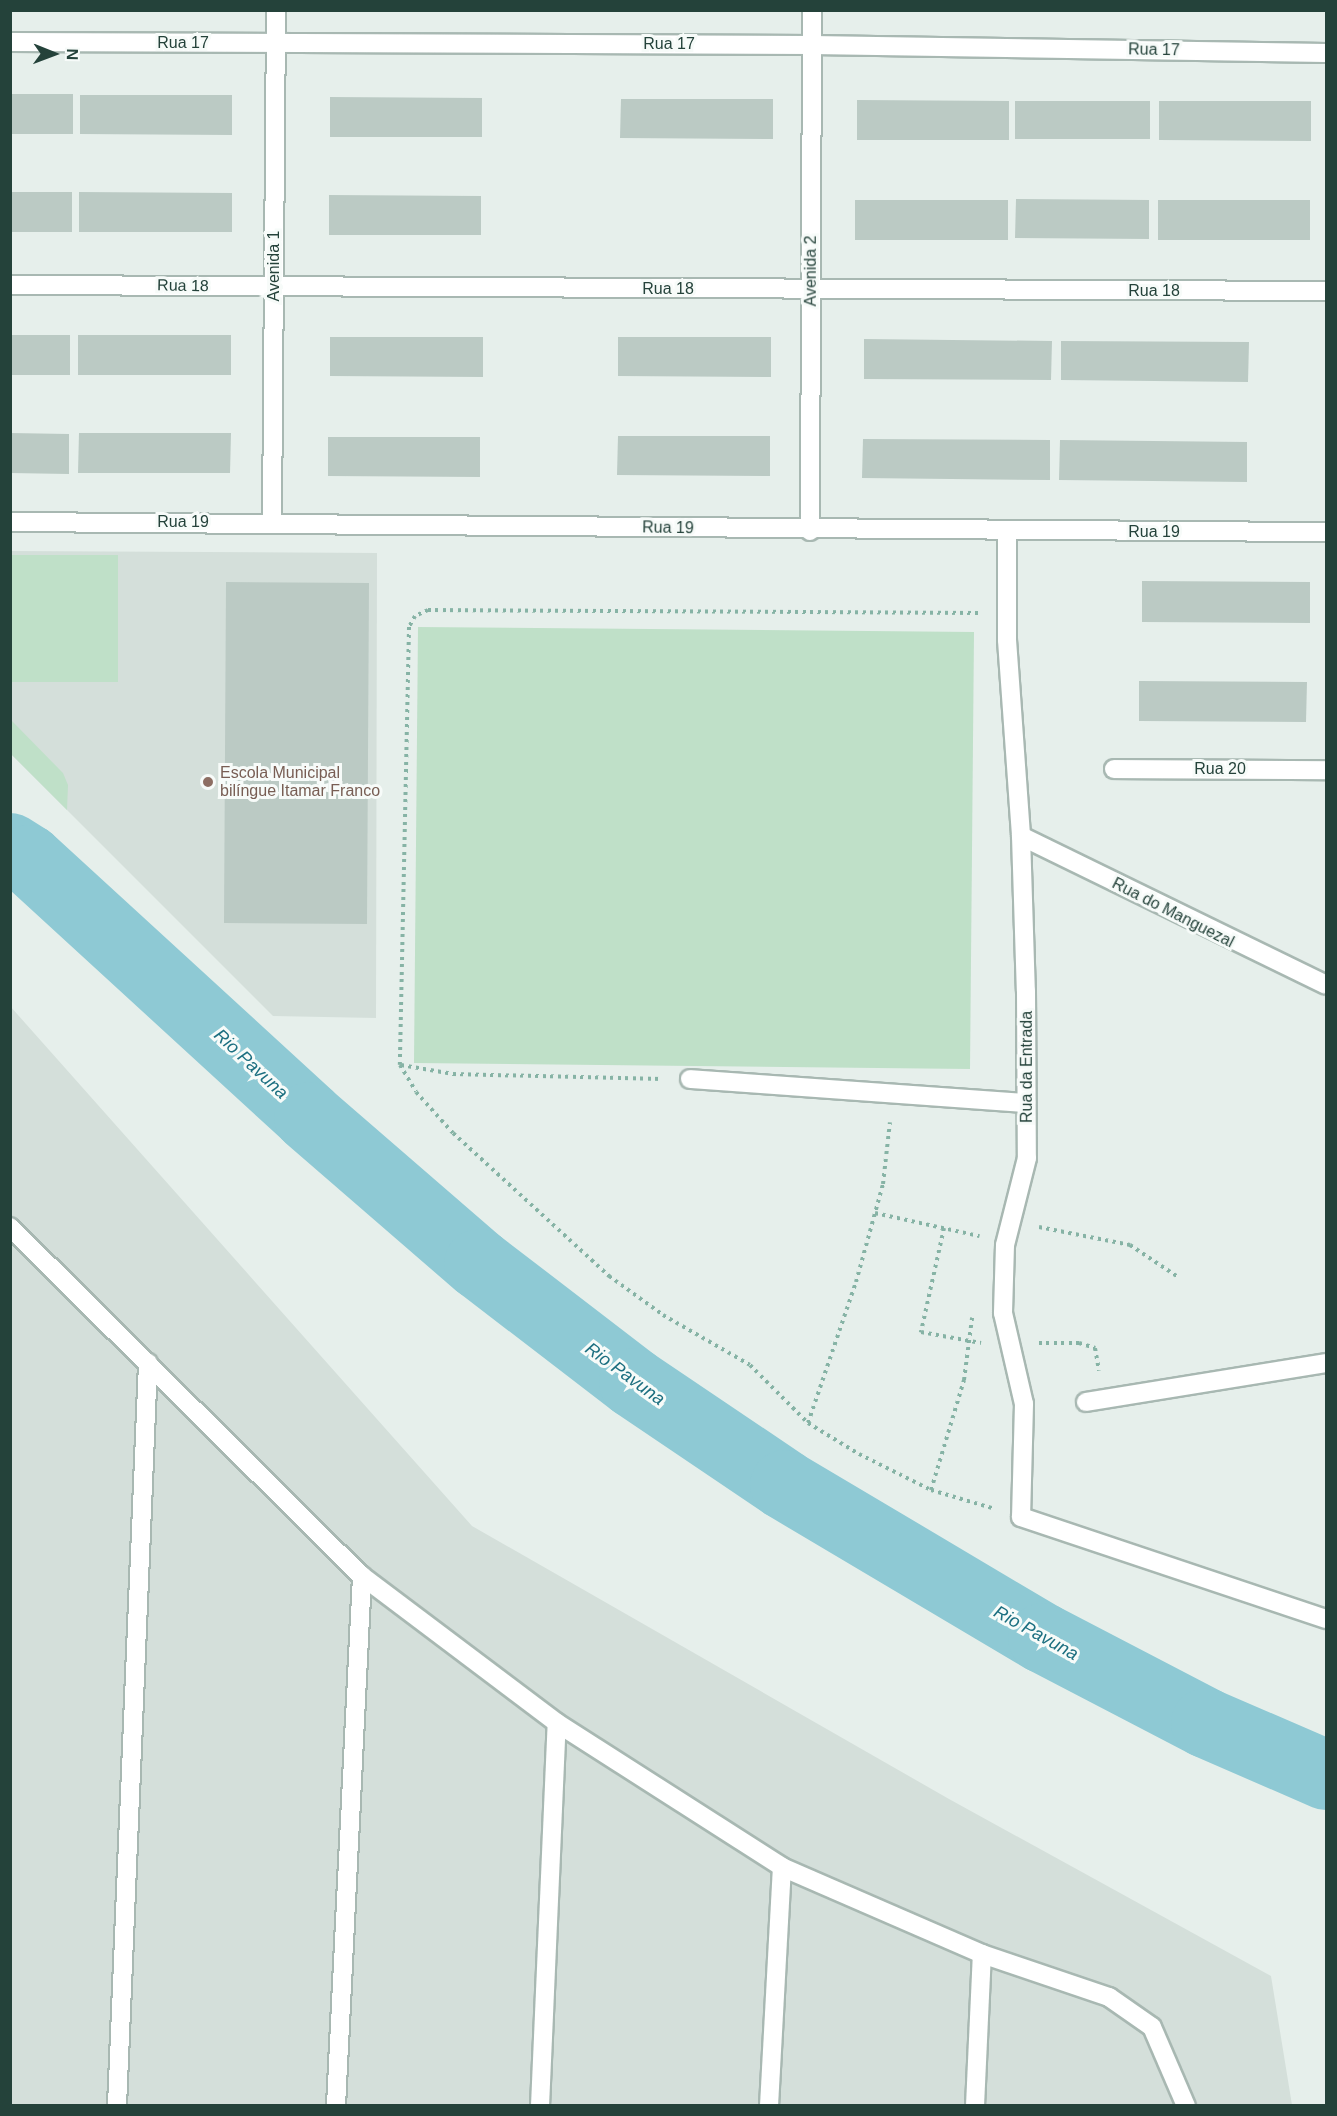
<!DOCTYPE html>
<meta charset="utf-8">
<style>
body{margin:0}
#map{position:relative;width:1337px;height:2116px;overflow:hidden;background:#e6efeb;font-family:Helvetica,sans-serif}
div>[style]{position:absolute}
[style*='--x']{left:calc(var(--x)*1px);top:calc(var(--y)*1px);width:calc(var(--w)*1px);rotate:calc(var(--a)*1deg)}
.built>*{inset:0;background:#d4dfda}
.green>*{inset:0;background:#bfe0c8}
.river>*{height:70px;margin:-35px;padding:0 35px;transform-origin:35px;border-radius:35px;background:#8ec9d4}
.building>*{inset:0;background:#bbcac4}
.path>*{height:4px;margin-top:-2px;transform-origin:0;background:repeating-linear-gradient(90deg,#86b3a5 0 3px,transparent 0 7.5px)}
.roads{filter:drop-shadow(2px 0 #a8b8b2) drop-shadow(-2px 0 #a8b8b2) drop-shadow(0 2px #a8b8b2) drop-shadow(0 -2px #a8b8b2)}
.minor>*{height:18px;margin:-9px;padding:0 9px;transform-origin:9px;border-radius:9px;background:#fff}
.dots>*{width:16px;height:16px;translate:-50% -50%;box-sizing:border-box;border:3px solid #f7fbf9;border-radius:50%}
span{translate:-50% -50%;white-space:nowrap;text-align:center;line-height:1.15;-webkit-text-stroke:6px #f7fbf9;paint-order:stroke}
.street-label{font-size:16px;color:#24423a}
.education-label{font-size:16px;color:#785e54}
.left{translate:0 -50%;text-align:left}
.water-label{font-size:18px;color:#1c6f80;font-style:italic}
.frame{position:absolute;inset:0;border:12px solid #24423a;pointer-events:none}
.north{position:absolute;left:24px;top:24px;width:60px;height:60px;-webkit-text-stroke:4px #f7fbf9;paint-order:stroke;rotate:91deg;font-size:16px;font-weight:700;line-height:24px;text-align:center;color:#24423a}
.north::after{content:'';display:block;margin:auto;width:21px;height:27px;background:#24423a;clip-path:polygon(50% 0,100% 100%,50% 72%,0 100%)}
</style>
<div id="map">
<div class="built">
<div style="clip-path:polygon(10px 551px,377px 553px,376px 1018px,273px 1016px,11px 754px)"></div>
<div style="clip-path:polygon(10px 1006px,472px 1526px,949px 1799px,1271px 1976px,1292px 2105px,11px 2105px)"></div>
</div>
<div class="green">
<div style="clip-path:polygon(11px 555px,118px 555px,118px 682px,11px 682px)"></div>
<div style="clip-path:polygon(418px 627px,974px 632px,970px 1069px,414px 1063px)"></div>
<div style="clip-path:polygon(11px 720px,63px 773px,68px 785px,67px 810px,11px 754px)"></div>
</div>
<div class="river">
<div style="--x:10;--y:848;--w:22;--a:32"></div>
<div style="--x:29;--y:860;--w:380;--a:42.5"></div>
<div style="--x:309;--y:1117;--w:225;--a:40.9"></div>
<div style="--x:479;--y:1264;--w:195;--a:37.5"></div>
<div style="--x:634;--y:1383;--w:182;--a:34"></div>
<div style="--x:785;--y:1485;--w:300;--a:30.7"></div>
<div style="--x:1043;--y:1638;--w:184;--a:27.5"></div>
<div style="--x:1206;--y:1723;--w:131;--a:23.4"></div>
</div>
<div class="building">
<div style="clip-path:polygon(10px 94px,73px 94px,73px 134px,10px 134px)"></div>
<div style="clip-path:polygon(80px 95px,232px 95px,232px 135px,80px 134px)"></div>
<div style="clip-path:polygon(330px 97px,482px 98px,482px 137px,330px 137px)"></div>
<div style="clip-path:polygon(621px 99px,773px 99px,773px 139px,620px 138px)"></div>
<div style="clip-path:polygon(857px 100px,1009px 101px,1009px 140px,857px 140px)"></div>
<div style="clip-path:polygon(1015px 101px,1150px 101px,1150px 139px,1015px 139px)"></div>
<div style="clip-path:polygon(1159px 101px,1311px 101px,1311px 141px,1159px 140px)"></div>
<div style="clip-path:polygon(10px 192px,72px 192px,72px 232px,10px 232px)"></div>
<div style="clip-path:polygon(79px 192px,232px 193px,232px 232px,79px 232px)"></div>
<div style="clip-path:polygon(329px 195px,481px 196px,481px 235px,329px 235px)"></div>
<div style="clip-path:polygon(1016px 199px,1149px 200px,1149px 239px,1015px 238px)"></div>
<div style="clip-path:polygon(855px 200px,1008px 200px,1008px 240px,855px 240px)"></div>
<div style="clip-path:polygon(1158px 200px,1310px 200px,1310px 240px,1158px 240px)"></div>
<div style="clip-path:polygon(10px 335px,70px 335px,70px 375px,10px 375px)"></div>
<div style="clip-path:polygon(78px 335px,231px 335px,231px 375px,78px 375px)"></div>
<div style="clip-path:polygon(330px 337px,483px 337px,483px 377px,330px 376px)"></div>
<div style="clip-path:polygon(618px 337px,771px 337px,771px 377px,618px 376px)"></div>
<div style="clip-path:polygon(864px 339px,1052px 341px,1051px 380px,864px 379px)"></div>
<div style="clip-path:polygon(1061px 341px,1249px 342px,1248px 382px,1061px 380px)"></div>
<div style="clip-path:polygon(10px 433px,69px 434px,69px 474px,10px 473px)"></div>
<div style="clip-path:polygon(79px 433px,231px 433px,230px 473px,78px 473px)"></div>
<div style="clip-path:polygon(618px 436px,770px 436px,770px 476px,617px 475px)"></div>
<div style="clip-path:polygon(328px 437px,480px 437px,480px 477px,328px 476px)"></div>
<div style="clip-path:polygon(863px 439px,1050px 440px,1050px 480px,862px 478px)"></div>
<div style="clip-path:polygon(1060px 440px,1247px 442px,1247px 482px,1059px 480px)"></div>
<div style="clip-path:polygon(1142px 581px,1310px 582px,1310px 623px,1142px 622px)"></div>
<div style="clip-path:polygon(226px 582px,369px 583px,367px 924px,224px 923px)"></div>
<div style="clip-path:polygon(1139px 681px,1307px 682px,1306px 722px,1139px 721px)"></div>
</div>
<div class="path">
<div style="--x:978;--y:613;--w:550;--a:-179.69"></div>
<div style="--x:428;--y:610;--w:14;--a:155"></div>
<div style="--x:415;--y:616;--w:13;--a:119"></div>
<div style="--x:409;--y:627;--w:438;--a:91.2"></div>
<div style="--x:400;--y:1065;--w:31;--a:59"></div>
<div style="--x:416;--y:1092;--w:55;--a:47.9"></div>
<div style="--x:453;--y:1133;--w:212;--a:42.5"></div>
<div style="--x:609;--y:1276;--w:67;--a:35.8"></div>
<div style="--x:663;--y:1315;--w:100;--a:29.9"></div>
<div style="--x:750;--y:1365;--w:82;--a:45"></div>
<div style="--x:808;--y:1423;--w:60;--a:31.3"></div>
<div style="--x:859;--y:1454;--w:80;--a:26.6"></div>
<div style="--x:931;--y:1490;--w:64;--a:16.4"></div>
<div style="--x:401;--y:1065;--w:53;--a:9.8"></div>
<div style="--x:453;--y:1074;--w:209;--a:1.4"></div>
<div style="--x:875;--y:1213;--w:107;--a:12.5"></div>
<div style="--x:1039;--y:1227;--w:93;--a:11.2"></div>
<div style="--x:1130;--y:1245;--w:58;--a:33.7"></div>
<div style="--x:944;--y:1228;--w:107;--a:102.5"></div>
<div style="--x:921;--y:1332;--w:61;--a:10.4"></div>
<div style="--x:1039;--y:1343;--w:40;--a:0"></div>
<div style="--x:1079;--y:1343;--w:17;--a:17"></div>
<div style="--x:1095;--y:1348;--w:23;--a:80"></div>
<div style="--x:808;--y:1423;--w:149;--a:-71.2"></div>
<div style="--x:856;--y:1282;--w:102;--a:-74.6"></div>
<div style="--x:883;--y:1184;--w:62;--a:-83.6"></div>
<div style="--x:931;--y:1490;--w:115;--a:-73.3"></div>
<div style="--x:964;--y:1380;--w:63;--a:-82.6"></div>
</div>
<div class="roads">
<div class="minor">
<div style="--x:10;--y:42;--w:802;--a:0.21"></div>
<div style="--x:812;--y:45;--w:514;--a:0.89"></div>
<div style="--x:10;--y:285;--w:1316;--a:0.26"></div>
<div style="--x:10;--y:522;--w:1316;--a:0.44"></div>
<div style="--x:272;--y:522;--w:512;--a:-89.55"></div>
<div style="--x:810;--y:531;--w:521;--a:-89.78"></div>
<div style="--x:1007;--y:533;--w:107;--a:90"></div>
<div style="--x:1007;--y:640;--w:196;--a:85.9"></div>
<div style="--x:1021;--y:836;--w:155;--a:88.2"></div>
<div style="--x:1026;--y:991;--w:167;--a:89.7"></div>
<div style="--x:1027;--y:1158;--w:90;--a:104.2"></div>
<div style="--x:1005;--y:1245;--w:68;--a:91.7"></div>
<div style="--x:1003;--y:1313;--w:93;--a:77"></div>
<div style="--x:1024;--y:1404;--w:113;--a:91.5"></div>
<div style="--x:1021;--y:1517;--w:322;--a:18.5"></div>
<div style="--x:1114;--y:769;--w:212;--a:0.3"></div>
<div style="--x:1021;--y:836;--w:339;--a:26"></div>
<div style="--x:690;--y:1079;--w:337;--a:4.1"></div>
<div style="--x:10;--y:1227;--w:496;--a:44.8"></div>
<div style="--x:362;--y:1576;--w:244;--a:37"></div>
<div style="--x:557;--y:1723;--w:267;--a:32.6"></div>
<div style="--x:782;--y:1867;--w:218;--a:23.5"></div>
<div style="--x:982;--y:1954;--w:134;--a:18.7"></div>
<div style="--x:1109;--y:1997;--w:52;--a:34.9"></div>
<div style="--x:1152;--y:2027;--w:86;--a:66.7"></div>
<div style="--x:1086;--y:1402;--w:243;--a:-9.2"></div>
<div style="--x:117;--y:2106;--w:744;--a:-87.61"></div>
<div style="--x:336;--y:2106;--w:531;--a:-87.19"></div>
<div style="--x:540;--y:2106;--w:383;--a:-87.5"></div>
<div style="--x:769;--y:2106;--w:239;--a:-86.9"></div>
<div style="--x:975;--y:2106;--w:152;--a:-87.4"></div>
</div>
</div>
<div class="dots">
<div style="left:208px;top:782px;background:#8d6e63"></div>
</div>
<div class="street-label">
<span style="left:183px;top:43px">Rua 17</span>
<span style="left:669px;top:44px">Rua 17</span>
<span style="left:1154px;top:50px;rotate:1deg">Rua 17</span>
<span style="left:274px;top:266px;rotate:-90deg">Avenida 1</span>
<span style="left:811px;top:271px;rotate:-90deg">Avenida 2</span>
<span style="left:183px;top:286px;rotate:1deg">Rua 18</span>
<span style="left:668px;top:289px">Rua 18</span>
<span style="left:1154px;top:291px">Rua 18</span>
<span style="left:183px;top:522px">Rua 19</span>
<span style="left:668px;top:528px;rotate:1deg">Rua 19</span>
<span style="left:1154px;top:532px">Rua 19</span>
<span style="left:1220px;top:769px">Rua 20</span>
<span style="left:1173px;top:913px;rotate:27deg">Rua do Manguezal</span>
<span style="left:1027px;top:1067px;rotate:-90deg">Rua da Entrada</span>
</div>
<div class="education-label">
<span class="left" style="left:220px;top:782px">Escola Municipal<br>bilíngue Itamar Franco</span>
</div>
<div class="water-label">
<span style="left:251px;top:1064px;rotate:43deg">Rio Pavuna</span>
<span style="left:625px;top:1374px;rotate:36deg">Rio Pavuna</span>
<span style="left:1036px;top:1633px;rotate:29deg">Rio Pavuna</span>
</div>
<div class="frame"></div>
<div class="north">N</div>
</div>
